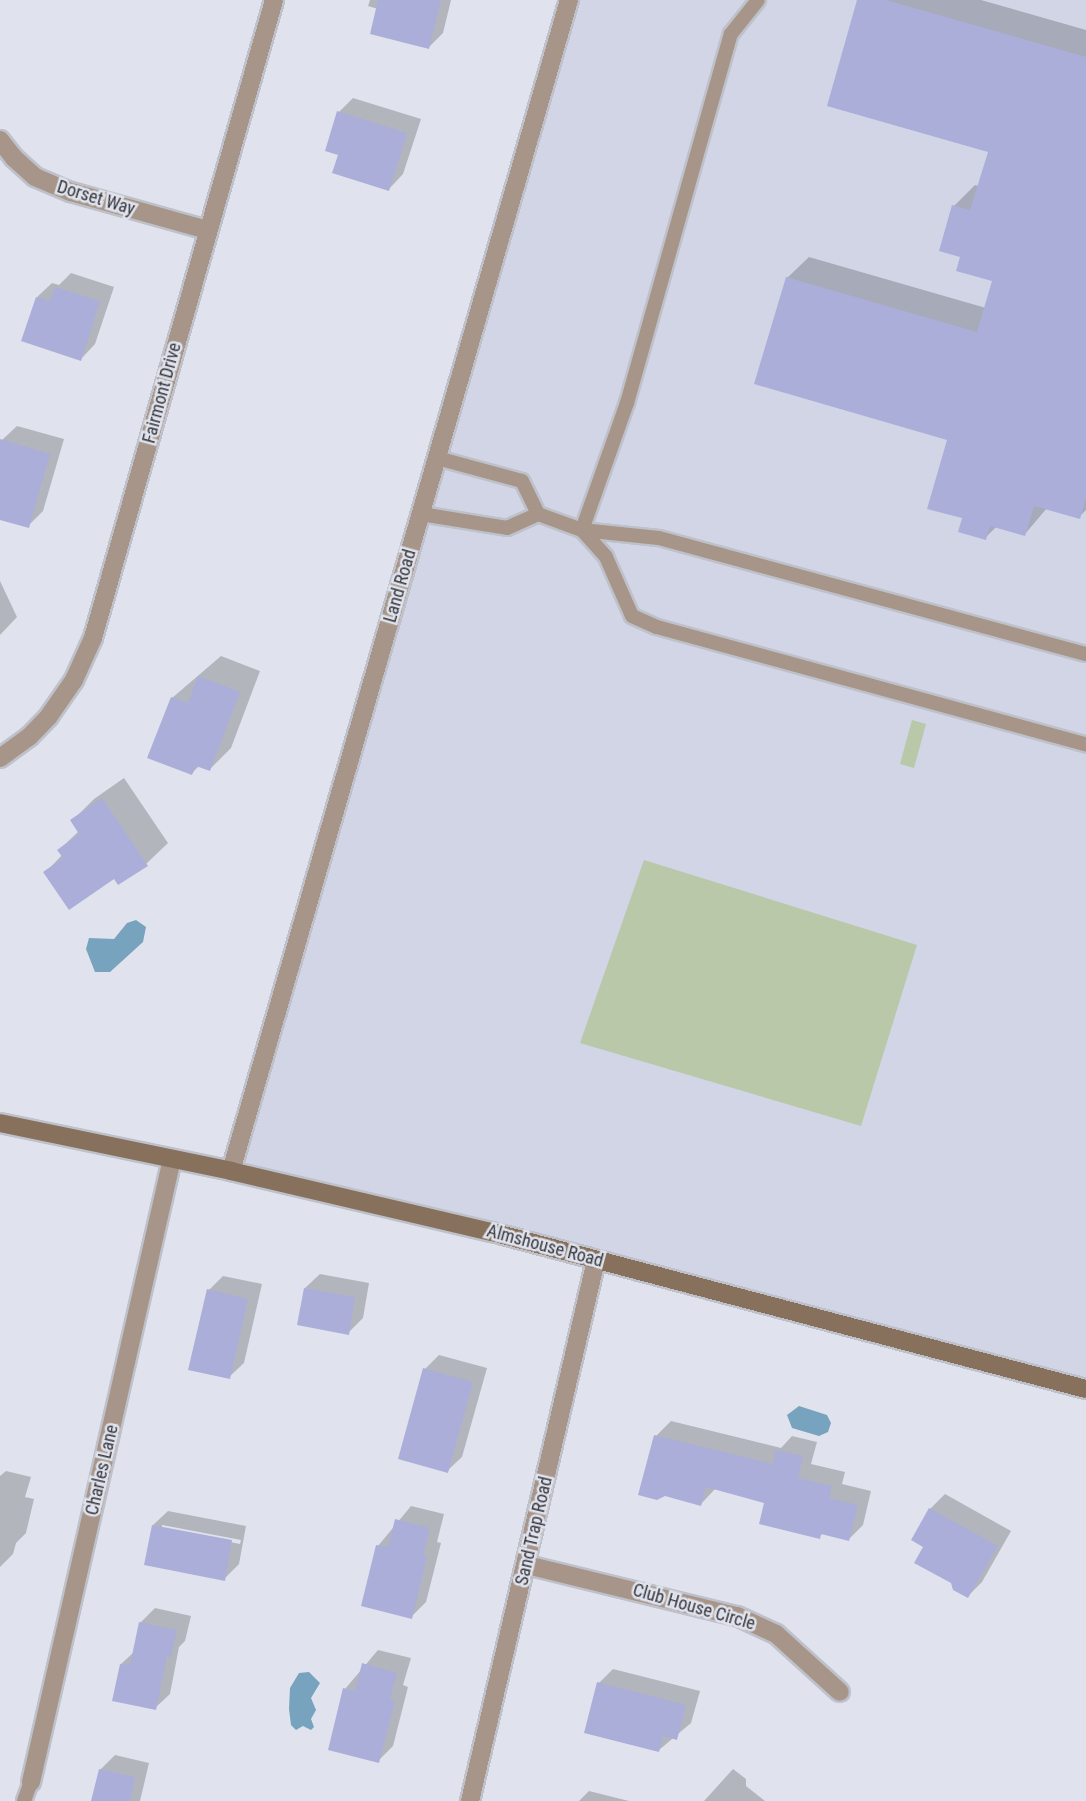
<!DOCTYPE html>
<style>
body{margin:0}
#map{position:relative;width:1086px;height:1801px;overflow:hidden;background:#e0e3ed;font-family:"Roboto Condensed",sans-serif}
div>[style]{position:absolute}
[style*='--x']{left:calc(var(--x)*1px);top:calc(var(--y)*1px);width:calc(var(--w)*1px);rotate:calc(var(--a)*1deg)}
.built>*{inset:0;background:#d1d5e6}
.green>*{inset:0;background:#b9c8a9}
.water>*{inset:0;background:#77a3be}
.shadow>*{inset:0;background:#0003}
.building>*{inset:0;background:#abaed9}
.roads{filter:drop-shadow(2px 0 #bec1ca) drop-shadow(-2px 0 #bec1ca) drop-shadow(0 2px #bec1ca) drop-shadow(0 -2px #bec1ca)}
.service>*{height:14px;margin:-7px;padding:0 7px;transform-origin:7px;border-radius:7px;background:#a69588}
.minor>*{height:18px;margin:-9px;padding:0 9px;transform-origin:9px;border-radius:9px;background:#a69588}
.tertiary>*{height:18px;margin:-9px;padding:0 9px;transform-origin:9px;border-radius:9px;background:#a69588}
.secondary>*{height:18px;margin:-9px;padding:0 9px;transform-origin:9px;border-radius:9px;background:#87705c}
span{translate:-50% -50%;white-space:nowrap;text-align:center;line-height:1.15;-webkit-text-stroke:5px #e0e3ed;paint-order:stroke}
.street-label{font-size:18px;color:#37383c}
</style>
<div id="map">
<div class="built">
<div style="clip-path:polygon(565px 0,1086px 0,1086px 1388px,231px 1171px)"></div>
</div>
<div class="green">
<div style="clip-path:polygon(912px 720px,926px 724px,914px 768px,900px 764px)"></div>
<div style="clip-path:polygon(644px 860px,917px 945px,861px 1126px,580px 1043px)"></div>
</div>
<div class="water">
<div style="clip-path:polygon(136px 920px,146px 927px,143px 942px,110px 972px,95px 972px,86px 949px,89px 938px,114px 939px,127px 923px)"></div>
<div style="clip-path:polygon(799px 1406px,827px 1415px,831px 1423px,828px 1432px,819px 1436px,792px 1428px,787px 1415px)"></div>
<div style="clip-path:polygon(309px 1672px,320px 1683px,311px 1698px,316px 1710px,311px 1719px,314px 1727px,311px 1730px,303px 1726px,296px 1730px,291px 1725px,289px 1709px,290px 1688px,299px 1673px)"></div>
</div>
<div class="shadow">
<div style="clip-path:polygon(370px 0,451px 0,443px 33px,429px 47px,378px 9px,368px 6px)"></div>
<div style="clip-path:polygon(859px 0,981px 0,1086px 30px,1086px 510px,1079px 517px,1047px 508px,1025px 534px,997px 526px,985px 538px,964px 517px,950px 438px,787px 278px,809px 257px,986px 308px,994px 280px,962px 255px,954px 206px,975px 185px,979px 186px,990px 151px)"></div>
<div style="clip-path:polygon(353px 98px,421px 119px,403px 174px,389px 189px,340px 154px,339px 112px)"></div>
<div style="clip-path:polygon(71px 273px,114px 287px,95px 344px,81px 359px,37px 297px,52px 283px,59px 285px)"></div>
<div style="clip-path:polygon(17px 426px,64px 439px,43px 511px,28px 526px,0 518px,0 448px,2px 440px)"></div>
<div style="clip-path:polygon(0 581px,17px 617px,0 635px)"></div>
<div style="clip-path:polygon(221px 656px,260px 671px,231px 748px,210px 769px,200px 765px,192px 773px,172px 698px)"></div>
<div style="clip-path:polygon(124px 778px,168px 843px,146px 864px,114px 876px,46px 872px,62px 855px,59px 850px,79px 831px,72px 821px,94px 799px)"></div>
<div style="clip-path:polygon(320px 1274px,369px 1283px,363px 1318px,348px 1333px,305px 1288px)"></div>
<div style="clip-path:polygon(223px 1276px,262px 1284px,244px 1363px,229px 1377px,209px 1290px)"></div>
<div style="clip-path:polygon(439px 1355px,487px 1368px,462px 1457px,447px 1471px,425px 1369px)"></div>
<div style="clip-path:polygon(671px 1421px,781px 1448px,792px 1436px,817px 1442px,811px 1464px,845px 1472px,842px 1484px,871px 1491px,863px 1525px,849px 1539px,823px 1533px,819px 1537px,766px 1501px,715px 1489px,701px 1504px,656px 1436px)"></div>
<div style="clip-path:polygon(6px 1471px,31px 1477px,25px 1497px,34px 1499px,26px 1533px,16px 1543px,13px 1554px,0 1567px,0 1476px)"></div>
<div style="clip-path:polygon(945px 1494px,1011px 1531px,982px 1582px,968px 1596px,952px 1582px,926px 1546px,930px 1509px)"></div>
<div style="clip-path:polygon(411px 1506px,444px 1514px,437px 1542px,441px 1543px,426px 1602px,411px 1617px,378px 1546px)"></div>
<div style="clip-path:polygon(evenodd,168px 1511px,246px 1526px,239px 1564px,224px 1579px,153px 1525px,168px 1511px,162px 1525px,241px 1540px,240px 1544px,162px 1528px,162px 1525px)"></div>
<div style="clip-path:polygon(155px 1608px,191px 1616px,185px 1641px,179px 1647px,170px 1694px,155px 1708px,121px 1664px,134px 1652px,140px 1623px)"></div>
<div style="clip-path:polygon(378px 1650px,411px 1658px,403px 1685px,408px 1687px,393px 1746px,378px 1761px,345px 1689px)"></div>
<div style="clip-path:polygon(613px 1669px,700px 1691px,691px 1723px,659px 1750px,599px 1683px)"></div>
<div style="clip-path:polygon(115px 1755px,149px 1763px,140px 1801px,93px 1801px,100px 1770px)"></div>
<div style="clip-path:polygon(733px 1769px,746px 1779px,746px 1786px,765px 1801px,704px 1801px)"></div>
<div style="clip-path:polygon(589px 1791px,629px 1801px,579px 1801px)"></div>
</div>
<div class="building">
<div style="clip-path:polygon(378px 0,441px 0,429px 49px,370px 34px)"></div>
<div style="clip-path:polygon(857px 0,886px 0,1086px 57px,1086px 498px,1080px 519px,1034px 506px,1025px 536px,990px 526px,986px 540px,958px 532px,962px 518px,927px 509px,947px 440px,754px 384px,786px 277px,977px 332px,992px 281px,956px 271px,960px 257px,939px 251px,952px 205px,970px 210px,988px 152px,827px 106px)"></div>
<div style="clip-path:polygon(337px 111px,407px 133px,389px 191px,332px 173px,338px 155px,325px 151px)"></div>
<div style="clip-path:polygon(55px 287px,100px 301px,81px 361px,21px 341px,36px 297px,50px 301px)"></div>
<div style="clip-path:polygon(0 439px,50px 454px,29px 528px,0 520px)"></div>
<div style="clip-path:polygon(198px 676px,240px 692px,210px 771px,196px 766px,192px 775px,147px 758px,171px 697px,188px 703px)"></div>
<div style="clip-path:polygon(102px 798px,148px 866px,118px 885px,114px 879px,69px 910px,43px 872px,63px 858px,57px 850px,79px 834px,70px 820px)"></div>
<div style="clip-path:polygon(304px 1288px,355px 1297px,349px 1335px,297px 1325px)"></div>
<div style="clip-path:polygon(207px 1289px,248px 1299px,230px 1379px,188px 1370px)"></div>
<div style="clip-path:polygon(423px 1368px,473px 1382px,448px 1473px,398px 1459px)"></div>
<div style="clip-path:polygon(654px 1435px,773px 1464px,776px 1450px,803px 1456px,798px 1478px,832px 1486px,829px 1498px,858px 1505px,849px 1541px,821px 1534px,820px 1539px,759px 1524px,764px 1503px,706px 1487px,701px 1506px,665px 1496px,657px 1500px,638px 1495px)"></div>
<div style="clip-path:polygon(929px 1508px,998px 1546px,968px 1598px,953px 1590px,951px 1583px,914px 1563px,923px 1547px,911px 1540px)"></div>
<div style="clip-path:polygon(395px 1519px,430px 1528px,423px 1556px,427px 1557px,412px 1619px,361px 1606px,376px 1545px,388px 1547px)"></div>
<div style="clip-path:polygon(152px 1525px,232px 1540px,225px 1581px,144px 1565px)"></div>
<div style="clip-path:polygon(139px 1622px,177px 1630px,171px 1657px,167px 1656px,156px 1710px,112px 1701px,120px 1664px,130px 1665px)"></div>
<div style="clip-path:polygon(362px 1663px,397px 1673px,390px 1699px,395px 1701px,379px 1763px,328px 1750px,343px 1688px,355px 1691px)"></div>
<div style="clip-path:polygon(597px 1682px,686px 1705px,677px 1740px,663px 1736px,659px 1752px,584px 1733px)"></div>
<div style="clip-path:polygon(99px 1769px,135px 1777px,130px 1801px,91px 1801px)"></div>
</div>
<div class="roads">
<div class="service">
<div style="--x:437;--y:458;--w:88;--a:15.1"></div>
<div style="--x:522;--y:481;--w:37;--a:64"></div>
<div style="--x:538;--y:514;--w:47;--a:20"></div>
<div style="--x:582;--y:530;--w:77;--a:5.9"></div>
<div style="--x:659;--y:538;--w:442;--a:15.2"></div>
<div style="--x:421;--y:514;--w:87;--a:9.2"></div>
<div style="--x:507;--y:528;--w:34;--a:-24"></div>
<div style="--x:582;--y:530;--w:36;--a:48"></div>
<div style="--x:606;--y:557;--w:64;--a:66.2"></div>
<div style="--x:632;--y:616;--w:27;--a:24"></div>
<div style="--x:657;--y:627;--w:445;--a:15.3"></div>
<div style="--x:582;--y:530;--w:135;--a:-70.5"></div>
<div style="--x:627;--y:403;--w:383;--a:-74.3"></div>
<div style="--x:731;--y:34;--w:43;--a:-51.5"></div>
<div style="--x:24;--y:1801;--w:20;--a:-70"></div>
</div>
<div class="minor">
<div style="--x:0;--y:140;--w:23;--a:52"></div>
<div style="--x:14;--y:158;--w:28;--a:42"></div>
<div style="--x:35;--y:177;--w:39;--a:23"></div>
<div style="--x:71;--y:192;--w:141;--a:15.6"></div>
<div style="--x:0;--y:758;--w:36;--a:-36"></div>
<div style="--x:29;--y:737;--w:29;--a:-46"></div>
<div style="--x:49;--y:716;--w:44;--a:-55.2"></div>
<div style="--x:74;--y:680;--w:46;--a:-65.7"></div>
<div style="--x:93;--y:638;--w:663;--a:-74.16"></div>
<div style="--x:527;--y:1565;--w:216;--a:13.7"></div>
<div style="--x:737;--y:1616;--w:43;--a:24.8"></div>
<div style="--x:776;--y:1634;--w:86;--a:42.2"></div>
<div style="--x:31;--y:1782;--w:639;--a:-77.25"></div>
<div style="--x:470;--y:1801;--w:555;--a:-76.89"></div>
</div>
<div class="tertiary">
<div style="--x:231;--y:1171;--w:1219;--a:-73.9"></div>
</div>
<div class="secondary">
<div style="--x:0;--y:1123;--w:236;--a:11.7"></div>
<div style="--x:231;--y:1171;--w:268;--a:13.2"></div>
<div style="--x:492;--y:1232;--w:614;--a:14.81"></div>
</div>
</div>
<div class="street-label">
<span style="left:96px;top:198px;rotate:17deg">Dorset Way</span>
<span style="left:162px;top:393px;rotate:-75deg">Fairmont Drive</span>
<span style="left:400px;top:586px;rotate:-74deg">Land Road</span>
<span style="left:545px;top:1246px;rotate:15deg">Almshouse Road</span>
<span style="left:102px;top:1470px;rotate:-77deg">Charles Lane</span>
<span style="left:534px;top:1531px;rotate:-77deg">Sand Trap Road</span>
<span style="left:694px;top:1607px;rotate:16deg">Club House Circle</span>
</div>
</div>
